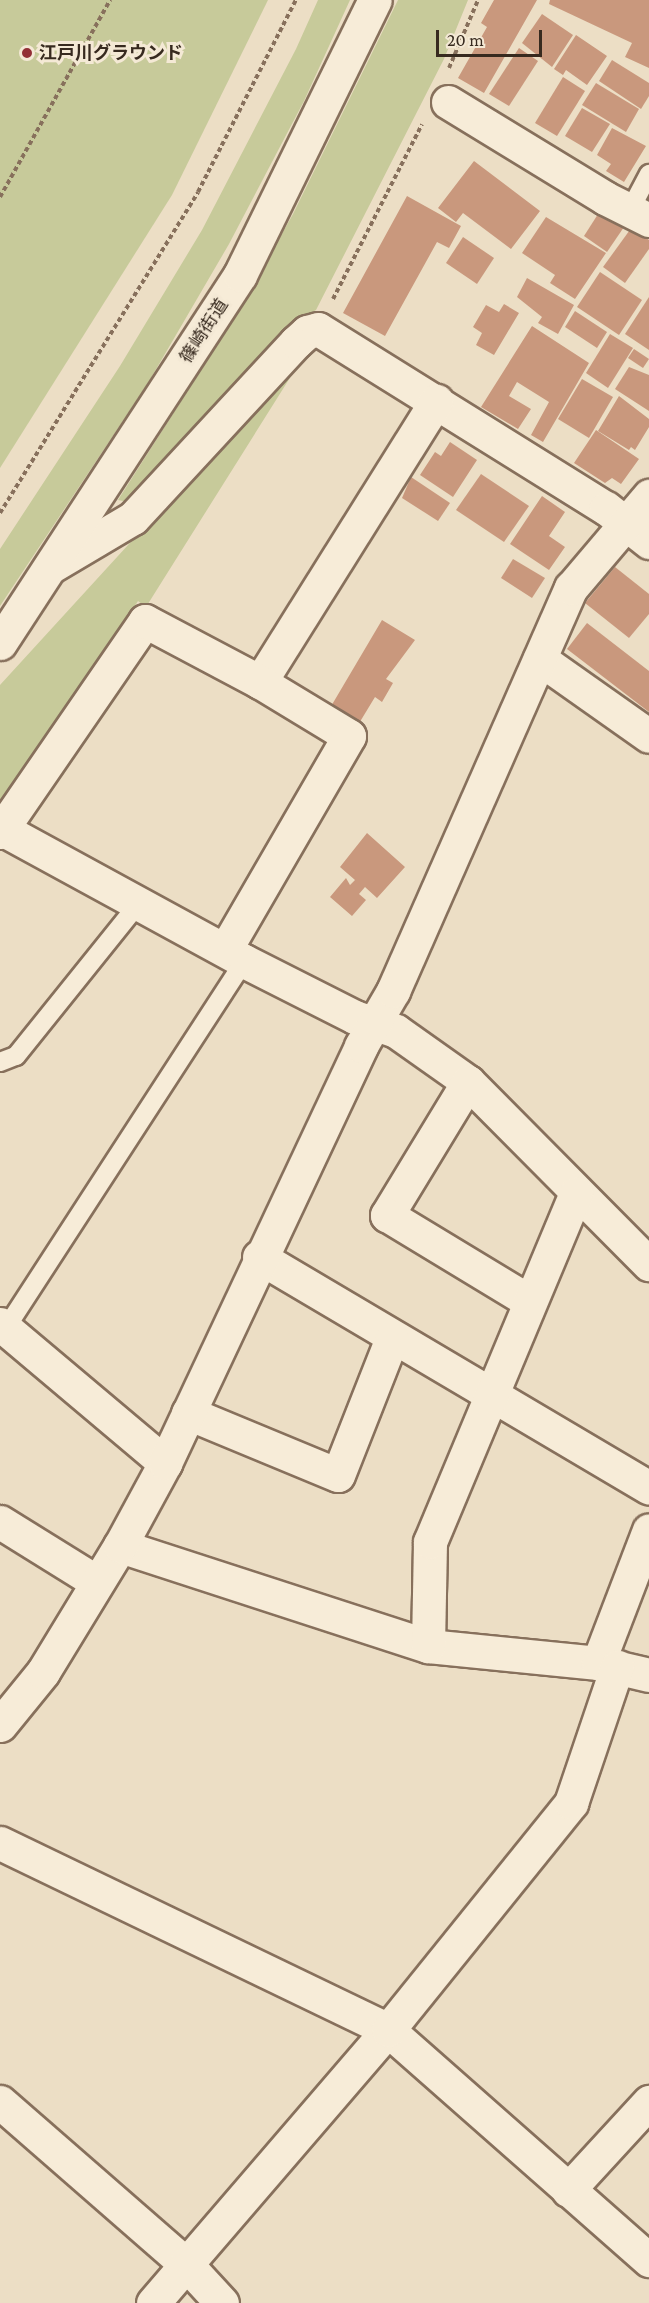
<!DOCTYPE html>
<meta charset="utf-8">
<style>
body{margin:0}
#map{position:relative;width:649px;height:2303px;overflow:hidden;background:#ecdec5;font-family:"Crimson Pro","Noto Sans JP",serif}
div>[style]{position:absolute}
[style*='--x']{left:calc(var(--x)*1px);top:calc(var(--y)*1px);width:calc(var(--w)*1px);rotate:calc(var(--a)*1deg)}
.green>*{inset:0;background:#c7ca9a}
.building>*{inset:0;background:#c9987d}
.path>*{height:4px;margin-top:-2px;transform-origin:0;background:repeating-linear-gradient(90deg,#87705c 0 4.5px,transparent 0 7.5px)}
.roads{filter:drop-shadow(2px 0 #87705c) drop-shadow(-2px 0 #87705c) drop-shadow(0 2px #87705c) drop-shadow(0 -2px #87705c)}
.service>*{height:18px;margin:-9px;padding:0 9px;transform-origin:9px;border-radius:9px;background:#f7ecd8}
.minor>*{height:33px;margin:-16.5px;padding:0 16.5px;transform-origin:16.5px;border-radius:16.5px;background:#f7ecd8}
.secondary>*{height:33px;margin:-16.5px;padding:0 16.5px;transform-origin:16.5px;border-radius:16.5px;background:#f7ecd8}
.dots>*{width:16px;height:16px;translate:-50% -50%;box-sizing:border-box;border:3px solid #f4e9d5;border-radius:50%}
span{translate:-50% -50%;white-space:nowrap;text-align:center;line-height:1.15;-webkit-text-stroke:6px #f4e9d5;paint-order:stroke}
.poi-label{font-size:18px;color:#372a1f;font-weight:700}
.left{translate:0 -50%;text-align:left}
.street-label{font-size:18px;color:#372a1f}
.scale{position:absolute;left:436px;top:30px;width:106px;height:27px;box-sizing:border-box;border:3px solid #372a1f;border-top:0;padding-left:8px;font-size:18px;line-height:21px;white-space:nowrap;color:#372a1f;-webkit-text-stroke:4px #f4e9d5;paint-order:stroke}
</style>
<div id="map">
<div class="green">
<div style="clip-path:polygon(0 0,268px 0,172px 195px,0 468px)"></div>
<div style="clip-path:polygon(318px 0,350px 0,304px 101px,229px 244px,148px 383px,0 606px,0 549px,120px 366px,202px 230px,296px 49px)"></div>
<div style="clip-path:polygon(398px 0,468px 0,444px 59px,316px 310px,303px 317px,128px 502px,118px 500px,241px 307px,293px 214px)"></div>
<div style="clip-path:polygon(310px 346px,146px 607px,138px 601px,0 816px,0 685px)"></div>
</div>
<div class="building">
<div style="clip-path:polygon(494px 0,537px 0,484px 93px,458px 78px,487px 27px,481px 23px)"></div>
<div style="clip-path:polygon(550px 0,649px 0,649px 68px,625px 57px,632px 43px,549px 4px)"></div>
<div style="clip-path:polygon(542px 14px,573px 35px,552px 67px,522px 43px)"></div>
<div style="clip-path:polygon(576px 35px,607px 56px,587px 85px,566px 70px,563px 75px,554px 69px)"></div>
<div style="clip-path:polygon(519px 48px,538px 61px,509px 106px,489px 94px)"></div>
<div style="clip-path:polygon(612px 60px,649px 83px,649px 96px,641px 109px,599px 81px)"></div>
<div style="clip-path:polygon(563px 77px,585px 91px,557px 136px,535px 123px)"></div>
<div style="clip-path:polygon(596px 83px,639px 109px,626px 132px,582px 105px)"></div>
<div style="clip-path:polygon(582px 108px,610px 124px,592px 152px,565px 136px)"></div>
<div style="clip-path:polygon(612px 128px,646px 146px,624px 182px,606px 171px,611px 164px,597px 155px)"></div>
<div style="clip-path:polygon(474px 161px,540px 211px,511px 249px,463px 213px,456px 222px,438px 208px)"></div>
<div style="clip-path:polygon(407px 196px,461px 226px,449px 248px,437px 242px,385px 336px,343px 313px)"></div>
<div style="clip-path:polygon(600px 211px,624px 227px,607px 252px,584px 236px)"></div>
<div style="clip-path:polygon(546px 217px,606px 253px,575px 299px,550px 283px,555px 275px,522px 253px)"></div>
<div style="clip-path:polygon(632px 227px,649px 240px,649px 249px,625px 283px,603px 267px)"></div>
<div style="clip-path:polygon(463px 237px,494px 258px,477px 284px,446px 263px)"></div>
<div style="clip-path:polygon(600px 272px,642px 300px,619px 335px,577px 307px)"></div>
<div style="clip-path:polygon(527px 278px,574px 305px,558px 334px,538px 323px,542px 317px,517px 297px)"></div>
<div style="clip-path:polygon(649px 297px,649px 350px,625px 334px)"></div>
<div style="clip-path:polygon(504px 304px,519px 313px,494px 355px,476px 345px,482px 333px,473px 327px,486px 305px,499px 312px)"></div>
<div style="clip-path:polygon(575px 311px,607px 332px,597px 348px,565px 327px)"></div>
<div style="clip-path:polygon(532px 326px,589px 363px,543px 442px,531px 435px,549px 402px,517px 382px,509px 396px,531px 409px,518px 429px,481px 407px)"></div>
<div style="clip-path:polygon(610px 334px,633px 348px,608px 388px,586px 373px)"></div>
<div style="clip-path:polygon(634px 349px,649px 359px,643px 368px,628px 358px)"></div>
<div style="clip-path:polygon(629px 367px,649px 375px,649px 411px,615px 389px)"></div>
<div style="clip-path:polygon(582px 379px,613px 397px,589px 438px,558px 419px)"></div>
<div style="clip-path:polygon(619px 396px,649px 419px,649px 427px,635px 450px,631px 447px,629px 450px,598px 431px)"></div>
<div style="clip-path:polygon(596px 430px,639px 459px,621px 484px,612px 478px,605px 483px,574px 463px)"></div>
<div style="clip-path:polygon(450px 442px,477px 460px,453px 497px,420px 475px,435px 452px,441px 456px)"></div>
<div style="clip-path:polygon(481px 474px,529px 506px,504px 542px,456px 510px)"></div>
<div style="clip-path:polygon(411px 477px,450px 503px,438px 521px,402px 498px)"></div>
<div style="clip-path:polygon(542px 496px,565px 512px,549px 536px,565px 547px,549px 570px,510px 544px)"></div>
<div style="clip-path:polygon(513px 559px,545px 578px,532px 598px,501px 578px)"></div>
<div style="clip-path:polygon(615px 567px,649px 594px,649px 614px,629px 638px,585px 603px)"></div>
<div style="clip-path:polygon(382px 620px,415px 640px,386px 679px,393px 683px,382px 702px,375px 697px,358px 725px,330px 708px)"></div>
<div style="clip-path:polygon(587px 623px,649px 671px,649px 712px,567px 649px)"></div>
<div style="clip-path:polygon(367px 833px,405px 867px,377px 898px,365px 887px,359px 894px,366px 900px,352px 916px,330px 897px,346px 878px,350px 885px,355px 880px,340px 867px)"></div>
</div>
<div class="path">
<div style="--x:449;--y:68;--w:74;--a:-66.9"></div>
<div style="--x:0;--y:197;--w:226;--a:-60.8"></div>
<div style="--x:333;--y:299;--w:196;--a:-63"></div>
<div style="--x:0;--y:513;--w:377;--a:-58.3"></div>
<div style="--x:198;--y:192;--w:216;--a:-63"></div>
</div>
<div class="roads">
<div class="service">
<div style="--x:630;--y:210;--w:41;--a:-62.2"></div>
<div style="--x:0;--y:1062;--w:17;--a:-21"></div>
<div style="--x:16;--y:1056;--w:198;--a:-51.2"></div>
<div style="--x:6;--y:1328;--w:437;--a:-57"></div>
</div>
<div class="minor">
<div style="--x:448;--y:102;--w:184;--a:31.4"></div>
<div style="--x:605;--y:198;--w:49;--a:26.6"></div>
<div style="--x:50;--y:567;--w:96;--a:-30.6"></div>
<div style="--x:133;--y:518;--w:240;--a:-47.2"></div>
<div style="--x:296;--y:342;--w:15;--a:-42"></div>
<div style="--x:307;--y:332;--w:11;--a:-15"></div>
<div style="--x:318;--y:329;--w:339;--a:31.9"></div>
<div style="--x:606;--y:508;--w:55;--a:38.3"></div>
<div style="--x:540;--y:659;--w:133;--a:35.2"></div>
<div style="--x:260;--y:682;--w:332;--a:-57.9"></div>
<div style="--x:2;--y:829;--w:276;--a:28.6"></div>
<div style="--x:244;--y:961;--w:124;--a:26.8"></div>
<div style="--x:355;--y:1017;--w:43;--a:18.9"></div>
<div style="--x:396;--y:1031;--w:88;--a:35.3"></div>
<div style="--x:468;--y:1082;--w:257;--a:45.2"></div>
<div style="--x:0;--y:832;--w:256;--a:-55.5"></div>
<div style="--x:145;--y:621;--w:130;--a:27.9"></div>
<div style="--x:260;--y:682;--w:104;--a:31.2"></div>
<div style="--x:349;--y:736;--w:247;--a:120.1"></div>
<div style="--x:468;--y:1082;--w:156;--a:121.3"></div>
<div style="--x:387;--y:1215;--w:166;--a:31.2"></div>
<div style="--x:259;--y:1257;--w:453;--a:30.6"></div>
<div style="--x:0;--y:1324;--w:216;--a:40.1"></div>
<div style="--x:188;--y:1413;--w:162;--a:22.5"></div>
<div style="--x:338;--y:1475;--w:147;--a:-68.5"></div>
<div style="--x:0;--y:1522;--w:112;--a:31.8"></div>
<div style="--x:120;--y:1546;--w:324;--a:18"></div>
<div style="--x:428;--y:1646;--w:171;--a:5.7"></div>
<div style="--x:598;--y:1663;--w:52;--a:13.2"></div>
<div style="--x:428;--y:1646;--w:104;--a:-88.9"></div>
<div style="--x:430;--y:1542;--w:378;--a:-67.3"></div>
<div style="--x:598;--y:1663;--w:142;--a:-69"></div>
<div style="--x:0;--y:1725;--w:68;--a:-50.9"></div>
<div style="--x:43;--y:1672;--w:148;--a:-58.6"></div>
<div style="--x:120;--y:1546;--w:94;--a:-61.5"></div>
<div style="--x:165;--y:1463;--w:461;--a:-64.8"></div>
<div style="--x:361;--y:1046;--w:64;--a:-59.8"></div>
<div style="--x:393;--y:991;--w:441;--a:-66.2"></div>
<div style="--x:571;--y:588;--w:121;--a:-49.7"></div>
<div style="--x:0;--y:1843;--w:431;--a:25.7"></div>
<div style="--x:388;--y:2030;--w:348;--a:41.4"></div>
<div style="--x:0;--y:2102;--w:247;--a:41.1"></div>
<div style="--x:186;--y:2264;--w:53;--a:47.3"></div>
<div style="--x:568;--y:2190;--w:120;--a:-47.4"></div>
<div style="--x:153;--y:2303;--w:360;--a:-49.3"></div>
<div style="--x:388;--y:2030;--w:292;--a:-51.1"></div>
<div style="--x:571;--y:1803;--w:144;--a:-71.3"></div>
</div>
<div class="secondary">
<div style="--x:0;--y:643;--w:439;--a:-56.9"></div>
<div style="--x:240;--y:275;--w:306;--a:-63.9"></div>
</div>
</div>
<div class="dots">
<div style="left:27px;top:53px;background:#932f35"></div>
</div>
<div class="poi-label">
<span class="left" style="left:39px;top:53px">江戸川グラウンド</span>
</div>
<div class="street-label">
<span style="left:204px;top:331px;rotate:-57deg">篠崎街道</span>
</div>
<div class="scale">20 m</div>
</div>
